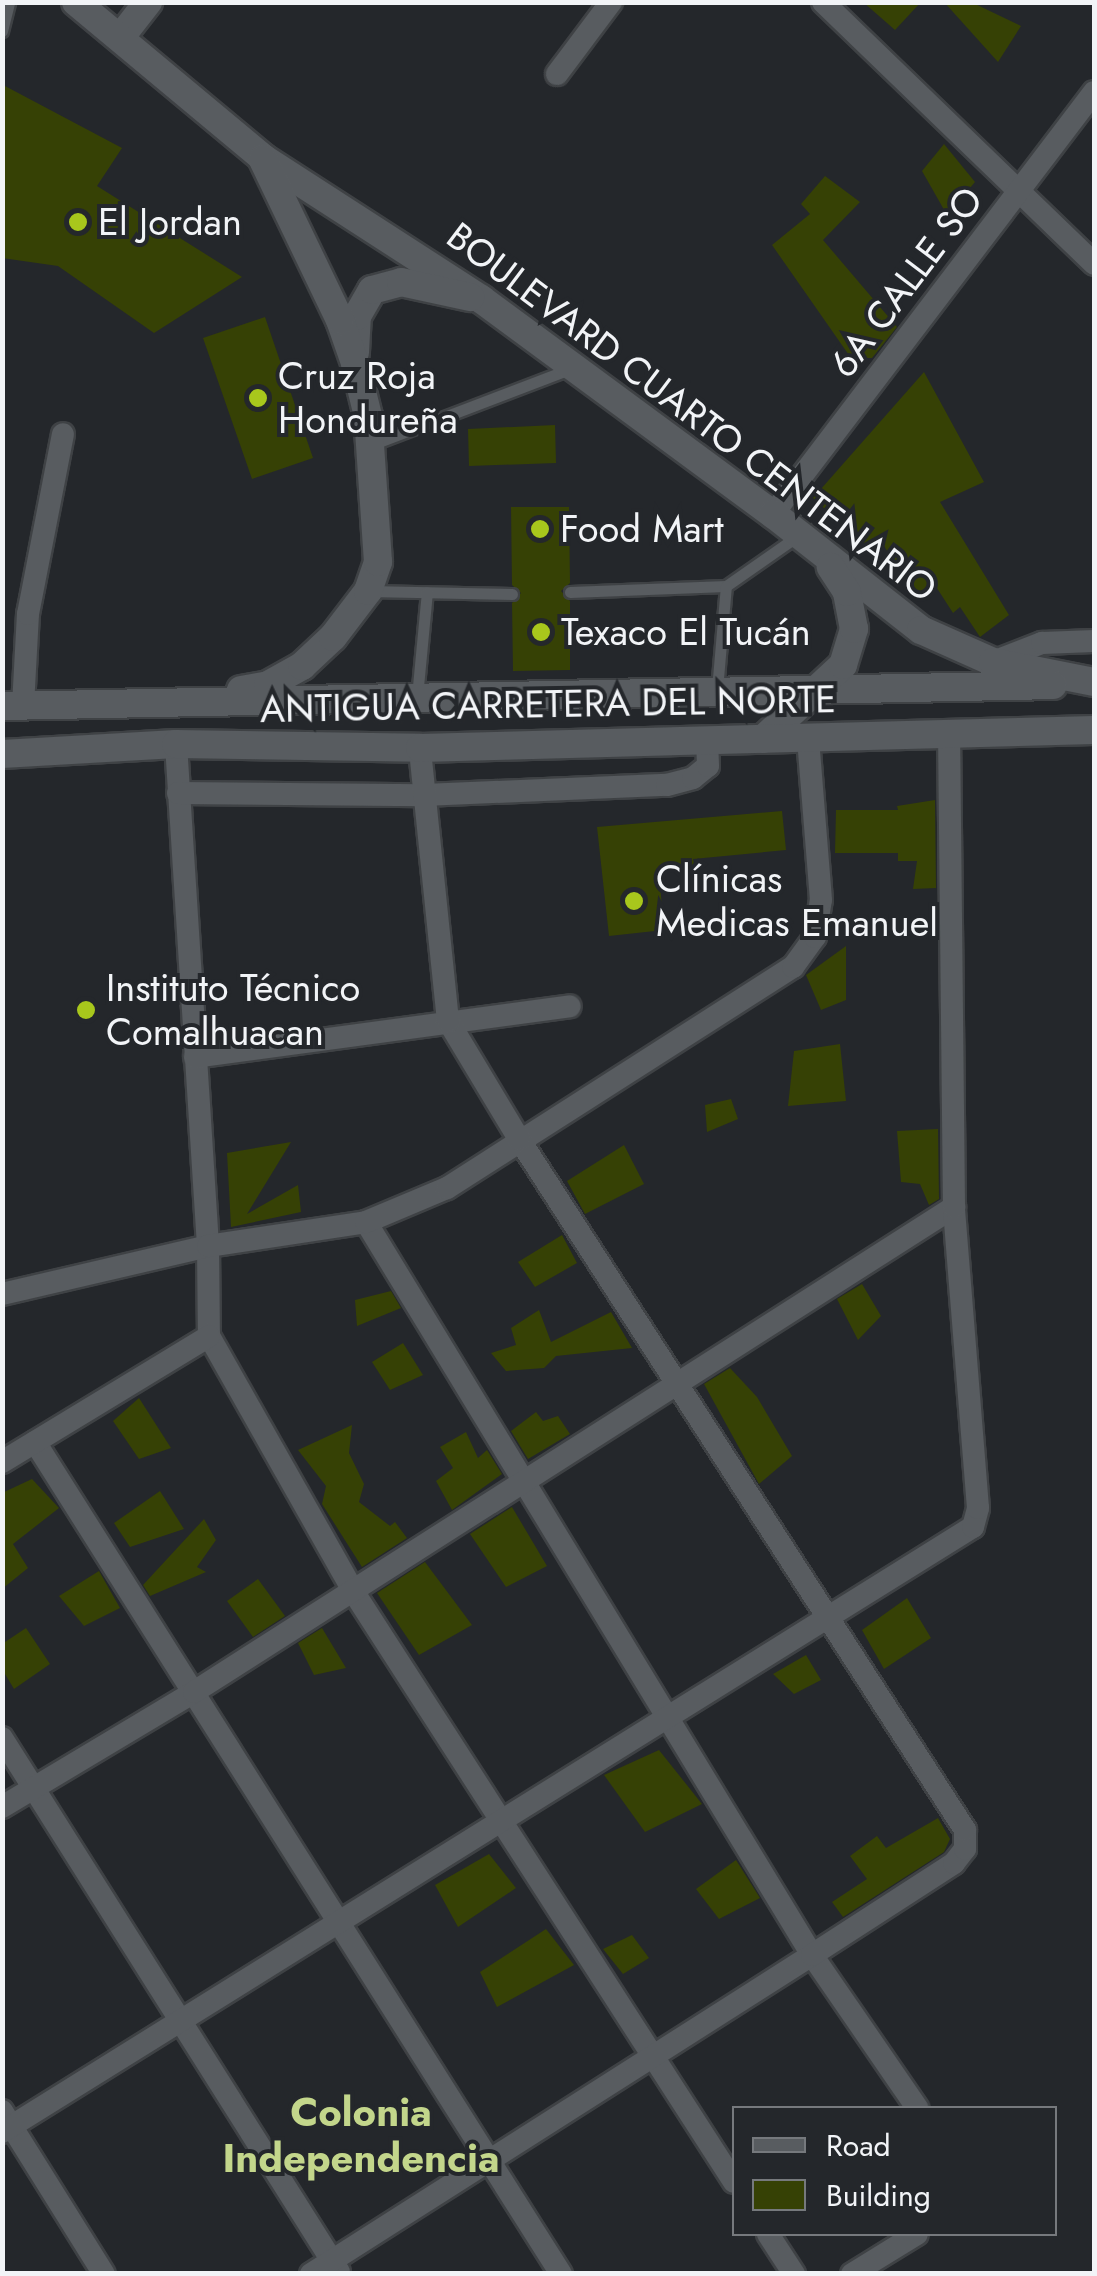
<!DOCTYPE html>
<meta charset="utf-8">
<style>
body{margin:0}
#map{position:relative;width:1097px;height:2276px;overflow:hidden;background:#24272b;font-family:Jost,sans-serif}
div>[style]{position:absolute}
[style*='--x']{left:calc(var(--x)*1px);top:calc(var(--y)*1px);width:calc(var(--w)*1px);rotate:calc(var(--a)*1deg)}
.building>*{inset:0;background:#364105}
.roads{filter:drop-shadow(2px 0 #3f4245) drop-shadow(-2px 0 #3f4245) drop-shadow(0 2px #3f4245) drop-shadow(0 -2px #3f4245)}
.service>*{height:11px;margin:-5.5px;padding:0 5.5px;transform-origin:5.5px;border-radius:5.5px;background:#585c60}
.minor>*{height:22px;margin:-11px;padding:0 11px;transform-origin:11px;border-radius:11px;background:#585c60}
.tertiary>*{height:28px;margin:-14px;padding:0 14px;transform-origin:14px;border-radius:14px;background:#585c60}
.secondary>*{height:28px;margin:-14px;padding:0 14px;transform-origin:14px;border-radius:14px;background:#585c60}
.dots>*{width:28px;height:28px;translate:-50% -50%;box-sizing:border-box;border:5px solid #24272b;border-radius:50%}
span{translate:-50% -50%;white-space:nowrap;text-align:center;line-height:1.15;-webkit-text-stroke:8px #24272b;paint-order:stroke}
.poi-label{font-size:38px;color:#f2f4f7}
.left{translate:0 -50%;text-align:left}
.street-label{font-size:38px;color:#f2f4f7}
.neighbourhood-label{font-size:40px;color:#c3d68b;font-weight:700}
.frame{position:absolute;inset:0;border:5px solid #f2f4f7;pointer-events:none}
.legend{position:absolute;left:732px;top:2106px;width:325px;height:130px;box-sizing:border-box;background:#24272b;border:2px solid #76797d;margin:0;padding:12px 18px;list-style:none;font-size:30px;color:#f2f4f7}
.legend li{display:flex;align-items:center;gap:20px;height:50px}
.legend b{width:50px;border:2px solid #76797d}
</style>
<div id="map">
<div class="building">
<div style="clip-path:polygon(863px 2px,921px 2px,895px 30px)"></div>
<div style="clip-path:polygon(944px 2px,971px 2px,1021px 26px,998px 62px)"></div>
<div style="clip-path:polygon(5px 86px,122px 148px,97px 186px,242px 277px,154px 333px,58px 266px,2px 258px)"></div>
<div style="clip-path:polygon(944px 144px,975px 182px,947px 215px,922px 171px)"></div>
<div style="clip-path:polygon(825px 176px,860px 202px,823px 240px,897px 327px,872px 358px,851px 358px,772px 245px,810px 214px,801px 204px)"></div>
<div style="clip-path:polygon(265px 317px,313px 458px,252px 479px,203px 338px)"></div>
<div style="clip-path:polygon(924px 372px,984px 482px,940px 502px,1009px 615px,980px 637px,960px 607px,953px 613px,933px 582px,915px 597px,878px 536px,867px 548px,813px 498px)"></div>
<div style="clip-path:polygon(555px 425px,556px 463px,469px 466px,468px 429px)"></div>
<div style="clip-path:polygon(511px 507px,569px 507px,570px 583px,561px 591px,570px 601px,570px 670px,513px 671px,512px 603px,521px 593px,512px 585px)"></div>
<div style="clip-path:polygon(935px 800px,936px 888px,913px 889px,917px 861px,898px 861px,898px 853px,835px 853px,836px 810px,898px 810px,897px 806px)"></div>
<div style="clip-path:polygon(782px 811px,786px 850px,693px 859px,695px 868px,659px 873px,664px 930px,609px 936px,597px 827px)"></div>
<div style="clip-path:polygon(846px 946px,846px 1000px,821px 1010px,806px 975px)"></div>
<div style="clip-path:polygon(840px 1044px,846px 1101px,788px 1106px,794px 1051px)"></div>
<div style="clip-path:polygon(731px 1099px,738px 1119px,707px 1132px,705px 1105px)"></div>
<div style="clip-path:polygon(938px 1129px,939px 1199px,929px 1205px,920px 1184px,901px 1182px,897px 1131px)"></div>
<div style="clip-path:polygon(291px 1142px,247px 1214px,298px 1185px,301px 1212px,231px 1227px,227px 1153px)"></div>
<div style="clip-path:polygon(624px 1145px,644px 1184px,585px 1214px,567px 1181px)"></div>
<div style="clip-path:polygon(562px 1235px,577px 1263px,535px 1287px,518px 1262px)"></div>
<div style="clip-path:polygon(862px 1284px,881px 1316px,858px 1340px,837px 1299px)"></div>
<div style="clip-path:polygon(391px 1291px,401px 1308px,357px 1326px,355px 1300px)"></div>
<div style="clip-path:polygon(539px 1310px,551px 1342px,611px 1312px,632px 1348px,556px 1356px,544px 1368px,506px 1371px,491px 1353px,516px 1345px,511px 1328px)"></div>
<div style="clip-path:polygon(403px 1343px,423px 1375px,390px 1390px,372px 1362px)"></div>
<div style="clip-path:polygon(730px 1368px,757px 1397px,792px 1456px,759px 1484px,704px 1384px)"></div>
<div style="clip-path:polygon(139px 1398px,171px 1448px,139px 1459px,113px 1421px)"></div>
<div style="clip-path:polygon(536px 1412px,543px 1421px,558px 1416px,570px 1434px,528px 1459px,511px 1431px)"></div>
<div style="clip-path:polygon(352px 1425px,349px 1453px,364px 1484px,359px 1502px,390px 1526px,395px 1522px,407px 1538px,362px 1567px,322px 1504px,326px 1486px,298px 1450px)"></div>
<div style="clip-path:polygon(466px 1432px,478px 1458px,487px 1450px,502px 1474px,452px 1510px,436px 1481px,453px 1468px,440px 1447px)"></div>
<div style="clip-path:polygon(32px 1479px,59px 1508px,13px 1544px,28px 1568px,2px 1589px,2px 1493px)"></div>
<div style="clip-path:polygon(160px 1491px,184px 1529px,130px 1547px,114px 1523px)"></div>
<div style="clip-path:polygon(512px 1507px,547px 1566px,506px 1587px,470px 1534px)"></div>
<div style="clip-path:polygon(204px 1519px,216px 1540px,197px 1567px,206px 1572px,150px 1596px,143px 1585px)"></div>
<div style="clip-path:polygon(425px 1562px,472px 1625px,419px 1655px,377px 1593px)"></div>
<div style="clip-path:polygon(99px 1571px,120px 1608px,84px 1626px,59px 1596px)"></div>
<div style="clip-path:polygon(258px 1579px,285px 1616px,253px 1637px,227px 1601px)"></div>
<div style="clip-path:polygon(907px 1598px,931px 1638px,884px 1669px,862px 1630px)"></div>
<div style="clip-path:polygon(26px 1628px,50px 1664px,14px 1689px,2px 1669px,2px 1644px)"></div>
<div style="clip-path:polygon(322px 1628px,346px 1668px,314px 1675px,298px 1643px)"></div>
<div style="clip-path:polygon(806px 1655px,821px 1680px,794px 1694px,773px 1674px)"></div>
<div style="clip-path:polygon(659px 1750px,702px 1804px,645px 1832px,604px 1775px)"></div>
<div style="clip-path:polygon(938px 1818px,950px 1839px,944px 1852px,843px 1917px,832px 1902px,867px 1879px,850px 1856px,877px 1836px,886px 1848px)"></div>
<div style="clip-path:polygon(489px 1854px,516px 1888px,458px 1927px,435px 1885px)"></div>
<div style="clip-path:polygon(736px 1860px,760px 1898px,719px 1919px,696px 1889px)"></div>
<div style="clip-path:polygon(546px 1929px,574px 1965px,497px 2007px,480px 1972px)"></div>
<div style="clip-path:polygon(632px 1935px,649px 1958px,623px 1974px,603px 1949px)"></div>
</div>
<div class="roads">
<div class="service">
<div style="--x:2;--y:31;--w:30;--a:-76"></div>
<div style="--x:371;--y:445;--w:216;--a:-20.9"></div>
<div style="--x:368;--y:591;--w:144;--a:1.2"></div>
<div style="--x:570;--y:592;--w:156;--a:-2.2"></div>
<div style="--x:726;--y:586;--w:89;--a:-34.9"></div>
<div style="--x:717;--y:690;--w:104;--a:-85.1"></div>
<div style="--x:417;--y:697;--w:105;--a:-84.6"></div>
</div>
<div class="minor">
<div style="--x:823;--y:2;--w:377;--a:44"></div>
<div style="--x:557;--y:74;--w:90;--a:-53.1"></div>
<div style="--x:773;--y:514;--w:530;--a:-52.74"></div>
<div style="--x:993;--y:662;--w:53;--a:-21.2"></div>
<div style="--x:1042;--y:643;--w:52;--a:-2.2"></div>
<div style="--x:23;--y:706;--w:92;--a:-86.9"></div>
<div style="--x:28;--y:614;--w:183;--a:-79"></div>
<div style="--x:176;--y:744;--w:503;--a:86.35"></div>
<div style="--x:208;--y:1246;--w:90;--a:89.4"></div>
<div style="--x:209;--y:1336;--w:293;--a:60.5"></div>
<div style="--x:353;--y:1591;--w:703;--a:57.19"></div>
<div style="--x:178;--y:793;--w:246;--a:0.5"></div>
<div style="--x:424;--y:795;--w:243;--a:-2.4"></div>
<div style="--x:667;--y:785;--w:27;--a:-15"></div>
<div style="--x:693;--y:778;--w:19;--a:-39"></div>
<div style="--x:708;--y:766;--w:24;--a:-92"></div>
<div style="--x:195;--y:1057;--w:378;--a:-7.7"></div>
<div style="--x:366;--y:1222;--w:858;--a:58.68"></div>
<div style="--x:812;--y:1955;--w:186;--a:55.5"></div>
<div style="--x:2;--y:1294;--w:212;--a:-13.1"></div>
<div style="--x:208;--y:1246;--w:160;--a:-8.6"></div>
<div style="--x:366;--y:1222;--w:88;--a:-22.8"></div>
<div style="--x:447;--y:1188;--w:411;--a:-32.6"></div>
<div style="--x:793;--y:967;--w:37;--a:-54"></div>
<div style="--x:815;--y:937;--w:37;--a:-81"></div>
<div style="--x:821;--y:900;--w:162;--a:-94.6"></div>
<div style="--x:35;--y:1442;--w:984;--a:57.7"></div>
<div style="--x:2;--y:1462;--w:242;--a:-31.3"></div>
<div style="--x:2;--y:1738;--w:631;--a:57.74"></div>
<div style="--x:2;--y:1807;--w:224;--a:-30.9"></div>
<div style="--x:194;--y:1692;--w:902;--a:-32.54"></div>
<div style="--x:2;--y:2111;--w:192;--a:58"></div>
<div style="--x:2;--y:2132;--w:1144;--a:-31.93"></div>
<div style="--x:973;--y:1527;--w:20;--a:-75"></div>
<div style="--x:978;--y:1508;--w:302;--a:-94.6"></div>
<div style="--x:954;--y:1207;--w:473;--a:-90.6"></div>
<div style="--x:768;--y:2234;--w:48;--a:57"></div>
<div style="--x:311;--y:2274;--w:594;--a:-32.49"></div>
<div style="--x:812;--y:1955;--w:169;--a:-32.9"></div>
<div style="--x:954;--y:1863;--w:18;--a:-52"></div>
<div style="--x:965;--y:1849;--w:19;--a:-90"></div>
<div style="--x:965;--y:1830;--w:822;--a:-122.84"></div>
<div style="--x:519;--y:1139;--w:138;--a:-121"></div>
<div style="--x:448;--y:1021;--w:274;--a:-95.9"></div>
<div style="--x:852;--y:2274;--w:76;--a:-31.6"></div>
</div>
<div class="tertiary">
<div style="--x:120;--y:38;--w:46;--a:-52.1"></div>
</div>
<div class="secondary">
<div style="--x:76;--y:2;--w:244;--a:39.8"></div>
<div style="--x:263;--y:158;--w:260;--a:32.9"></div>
<div style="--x:481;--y:299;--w:363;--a:36.4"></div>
<div style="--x:773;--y:514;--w:188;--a:38.1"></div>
<div style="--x:921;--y:630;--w:79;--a:24"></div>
<div style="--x:993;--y:662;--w:103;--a:11.2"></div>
<div style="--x:355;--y:352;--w:36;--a:-87"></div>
<div style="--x:357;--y:316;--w:30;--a:-60"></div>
<div style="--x:372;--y:290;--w:30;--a:-15"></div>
<div style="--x:401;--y:282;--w:71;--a:12.3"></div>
<div style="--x:241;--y:690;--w:27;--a:-10"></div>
<div style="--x:268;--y:685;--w:39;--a:-29"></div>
<div style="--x:302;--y:666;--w:42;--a:-43.1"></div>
<div style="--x:333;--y:637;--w:58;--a:-52.7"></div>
<div style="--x:368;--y:591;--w:31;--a:-71"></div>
<div style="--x:378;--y:562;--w:146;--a:-93.9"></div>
<div style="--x:368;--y:416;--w:55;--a:-103.8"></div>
<div style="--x:355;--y:363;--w:46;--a:-109.2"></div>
<div style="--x:340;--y:320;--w:178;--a:-115.7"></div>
<div style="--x:2;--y:706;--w:1051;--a:-1.14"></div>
<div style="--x:763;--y:739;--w:109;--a:-42.8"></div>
<div style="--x:843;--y:665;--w:38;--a:-73"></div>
<div style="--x:854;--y:629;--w:38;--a:-101"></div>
<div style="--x:847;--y:592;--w:30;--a:-123"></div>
<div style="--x:2;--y:754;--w:174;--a:-3.3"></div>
<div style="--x:176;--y:744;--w:244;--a:0.9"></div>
<div style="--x:420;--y:748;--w:674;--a:-1.53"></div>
</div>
</div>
<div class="dots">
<div style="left:78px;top:222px;background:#a8c71c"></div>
<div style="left:258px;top:398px;background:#a8c71c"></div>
<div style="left:540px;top:529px;background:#a8c71c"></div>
<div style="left:541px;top:632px;background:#a8c71c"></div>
<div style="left:634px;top:901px;background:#a8c71c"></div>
<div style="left:86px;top:1010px;background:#a8c71c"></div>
</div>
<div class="poi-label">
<span class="left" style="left:98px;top:222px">El Jordan</span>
<span class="left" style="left:278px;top:398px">Cruz Roja<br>Hondureña</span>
<span class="left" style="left:560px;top:529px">Food Mart</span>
<span class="left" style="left:561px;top:632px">Texaco El Tucán</span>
<span class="left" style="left:656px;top:901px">Clínicas<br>Medicas Emanuel</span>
<span class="left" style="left:106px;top:1010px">Instituto Técnico<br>Comalhuacan</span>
</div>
<div class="street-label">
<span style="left:906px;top:282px;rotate:-53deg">6A CALLE SO</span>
<span style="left:692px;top:412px;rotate:37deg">BOULEVARD CUARTO CENTENARIO</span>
<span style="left:548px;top:704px;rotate:-1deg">ANTIGUA CARRETERA DEL NORTE</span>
</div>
<div class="neighbourhood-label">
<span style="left:361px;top:2135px">Colonia<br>Independencia</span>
</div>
<div class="frame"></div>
<ul class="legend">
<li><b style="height:12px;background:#585c60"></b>Road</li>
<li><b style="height:28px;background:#364105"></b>Building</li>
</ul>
</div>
